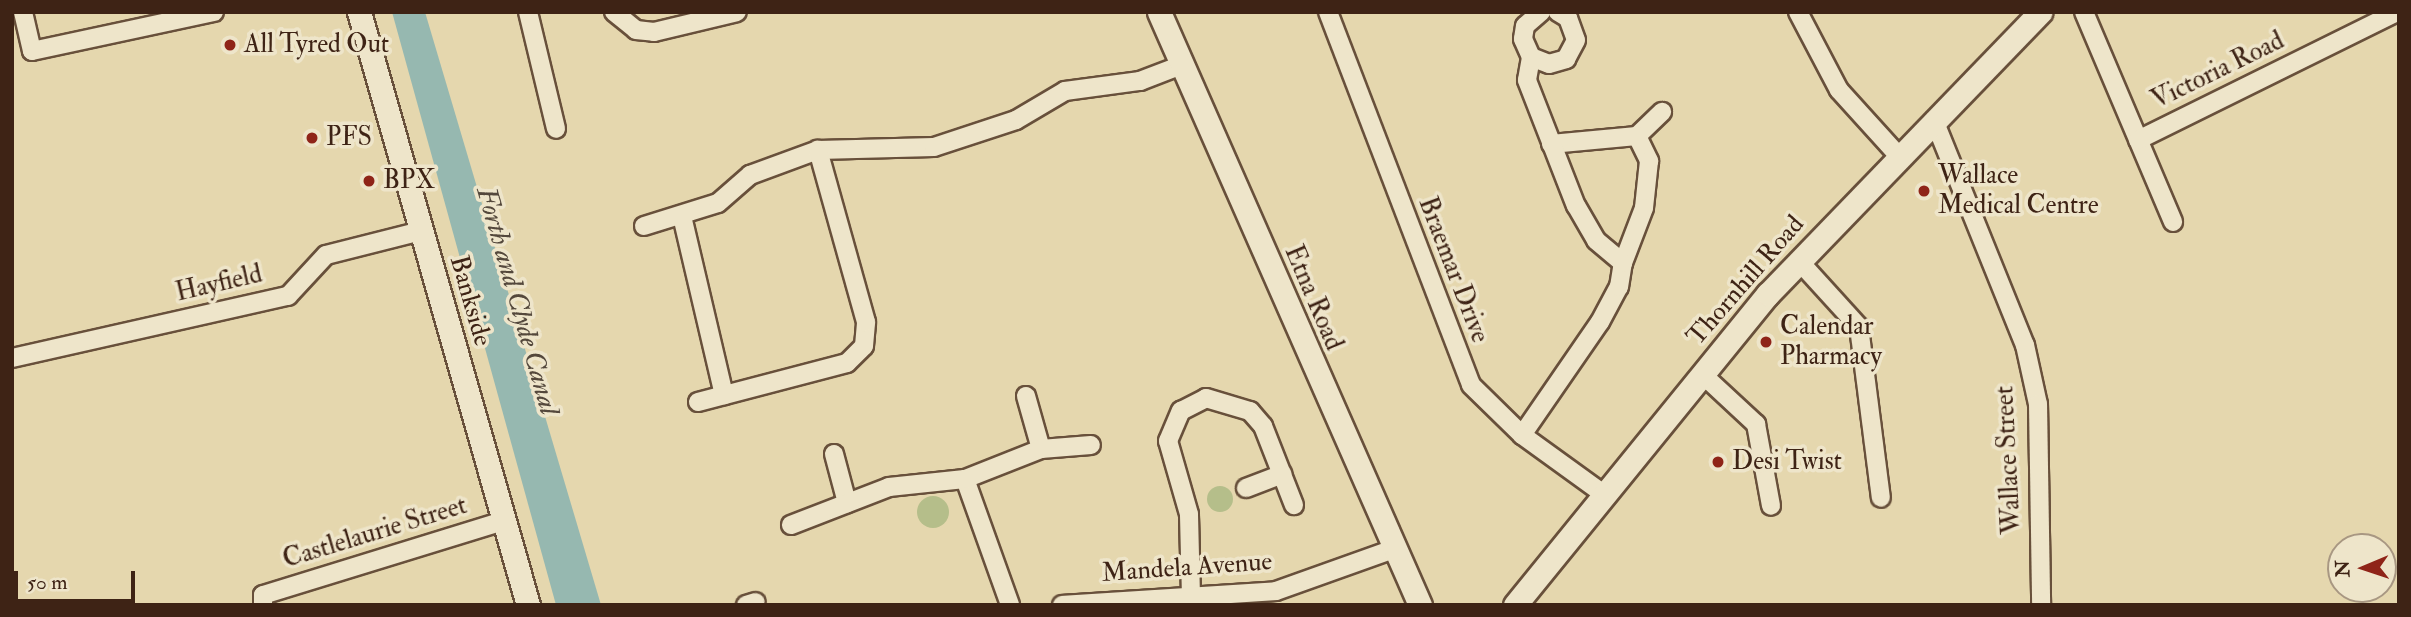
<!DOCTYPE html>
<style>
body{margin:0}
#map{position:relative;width:2411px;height:617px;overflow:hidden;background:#e5d7ae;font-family:"IM FELL Double Pica",serif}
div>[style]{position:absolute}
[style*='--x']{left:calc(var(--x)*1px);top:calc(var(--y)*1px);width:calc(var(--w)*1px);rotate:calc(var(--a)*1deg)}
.green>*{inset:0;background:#b5be8a}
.round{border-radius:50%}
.water>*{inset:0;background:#96b8b0}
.roads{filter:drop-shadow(2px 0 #68503b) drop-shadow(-2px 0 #68503b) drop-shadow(0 2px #68503b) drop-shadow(0 -2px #68503b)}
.minor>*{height:18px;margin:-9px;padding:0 9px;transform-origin:9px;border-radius:9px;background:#eee5ca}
.tertiary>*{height:23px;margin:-11.5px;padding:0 11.5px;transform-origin:11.5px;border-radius:11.5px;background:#eee5ca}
.dots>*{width:19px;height:19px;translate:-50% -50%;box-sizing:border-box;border:4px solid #eee5ca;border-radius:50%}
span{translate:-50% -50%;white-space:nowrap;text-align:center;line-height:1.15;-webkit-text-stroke:7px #eee5ca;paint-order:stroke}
.poi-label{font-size:26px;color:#3e2315}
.left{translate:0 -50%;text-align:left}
.street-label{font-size:26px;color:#3e2315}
.water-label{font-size:28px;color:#54483c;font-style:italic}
.frame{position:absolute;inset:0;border:14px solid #3e2315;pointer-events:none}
.north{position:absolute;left:2327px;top:533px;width:70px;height:70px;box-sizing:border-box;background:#eee5ca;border:2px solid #a89782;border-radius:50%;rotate:268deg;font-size:19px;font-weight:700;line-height:28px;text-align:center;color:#3e2315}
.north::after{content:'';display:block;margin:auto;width:24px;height:32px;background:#8f2418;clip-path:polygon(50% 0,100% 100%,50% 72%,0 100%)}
.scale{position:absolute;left:14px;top:571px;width:121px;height:32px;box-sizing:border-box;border:4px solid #3e2315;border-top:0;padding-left:9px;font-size:21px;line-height:24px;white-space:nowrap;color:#3e2315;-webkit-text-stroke:5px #eee5ca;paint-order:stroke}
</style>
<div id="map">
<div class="green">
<div class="round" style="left:1207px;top:486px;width:26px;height:26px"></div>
<div class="round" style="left:917px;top:496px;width:32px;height:32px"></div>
</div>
<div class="water">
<div style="clip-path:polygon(392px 12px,425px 12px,601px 605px,556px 605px)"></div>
</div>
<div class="roads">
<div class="minor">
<div style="--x:23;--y:12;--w:40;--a:77"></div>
<div style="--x:32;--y:51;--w:186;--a:-12.1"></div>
<div style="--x:528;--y:12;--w:120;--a:76.5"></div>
<div style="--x:614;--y:12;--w:28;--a:39"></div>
<div style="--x:636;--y:30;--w:18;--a:6"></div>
<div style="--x:654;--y:32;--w:85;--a:-13.5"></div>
<div style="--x:1328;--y:12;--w:399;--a:69"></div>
<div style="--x:1471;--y:385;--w:71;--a:44.4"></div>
<div style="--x:1522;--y:435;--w:99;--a:35.9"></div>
<div style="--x:1541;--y:12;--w:21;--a:139"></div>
<div style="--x:1525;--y:26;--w:13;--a:99"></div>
<div style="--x:1523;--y:39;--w:20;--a:66"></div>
<div style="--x:1531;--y:57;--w:19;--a:21"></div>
<div style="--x:1549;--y:64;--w:18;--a:-16"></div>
<div style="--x:1566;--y:59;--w:21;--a:-62"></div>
<div style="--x:1576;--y:40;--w:23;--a:-110"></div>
<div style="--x:1568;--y:18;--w:12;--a:-149"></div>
<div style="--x:1798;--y:12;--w:88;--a:62.3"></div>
<div style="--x:1839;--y:90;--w:88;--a:47.8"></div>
<div style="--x:2084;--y:12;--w:228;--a:67"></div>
<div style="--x:1934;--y:120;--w:243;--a:68"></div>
<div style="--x:2025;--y:345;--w:60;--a:77.6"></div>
<div style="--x:2038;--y:404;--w:201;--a:89.1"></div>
<div style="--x:1637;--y:136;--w:35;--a:-44"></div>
<div style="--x:2138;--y:140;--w:289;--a:-26.3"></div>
<div style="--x:1551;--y:144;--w:86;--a:-5.3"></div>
<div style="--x:1637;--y:136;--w:28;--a:64"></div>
<div style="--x:1649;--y:161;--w:47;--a:96.1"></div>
<div style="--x:1644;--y:208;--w:59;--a:110.9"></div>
<div style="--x:682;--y:216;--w:184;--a:76.8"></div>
<div style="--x:644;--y:226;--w:77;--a:-17.3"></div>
<div style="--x:718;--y:203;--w:43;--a:-41.2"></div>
<div style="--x:750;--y:175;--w:72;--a:-20.2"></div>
<div style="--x:818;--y:150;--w:116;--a:-1.5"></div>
<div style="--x:934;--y:147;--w:86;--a:-18.2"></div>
<div style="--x:1016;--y:120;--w:57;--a:-30.6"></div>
<div style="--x:1065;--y:91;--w:76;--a:-7.6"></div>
<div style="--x:1140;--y:81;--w:45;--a:-20.9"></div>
<div style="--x:1799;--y:261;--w:89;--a:47.7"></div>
<div style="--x:1859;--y:327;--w:172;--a:82.7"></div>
<div style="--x:12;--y:358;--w:283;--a:-12.7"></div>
<div style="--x:288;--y:296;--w:56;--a:-47.2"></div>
<div style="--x:326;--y:255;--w:98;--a:-14.2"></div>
<div style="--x:1702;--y:374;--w:74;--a:42.8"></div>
<div style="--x:1756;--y:424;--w:83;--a:79.6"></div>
<div style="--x:1026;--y:396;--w:55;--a:74.2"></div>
<div style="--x:698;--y:402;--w:154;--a:-14.7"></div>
<div style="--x:847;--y:363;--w:24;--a:-45"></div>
<div style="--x:864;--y:346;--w:24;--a:-85"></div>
<div style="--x:866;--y:322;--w:179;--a:-105.6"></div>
<div style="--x:1522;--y:435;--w:137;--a:-55.4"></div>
<div style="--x:1600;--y:322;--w:40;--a:-62"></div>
<div style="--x:1619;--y:287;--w:24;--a:-81"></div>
<div style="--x:1623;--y:263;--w:35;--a:-140"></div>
<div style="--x:1596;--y:240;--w:39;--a:-120"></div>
<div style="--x:1576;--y:206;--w:135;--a:-111.3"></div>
<div style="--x:1527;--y:80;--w:23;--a:-80"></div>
<div style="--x:834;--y:454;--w:51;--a:75.1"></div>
<div style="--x:965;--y:479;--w:134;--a:70.3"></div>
<div style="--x:1246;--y:488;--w:39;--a:-21"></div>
<div style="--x:791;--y:525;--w:105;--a:-21.2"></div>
<div style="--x:889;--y:487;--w:76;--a:-6"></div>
<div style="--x:965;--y:479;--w:82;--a:-21.5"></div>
<div style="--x:1041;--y:449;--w:50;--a:-4.6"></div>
<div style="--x:1191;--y:597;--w:83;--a:-91.4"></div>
<div style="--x:1189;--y:514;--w:76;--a:-106"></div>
<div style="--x:1168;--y:441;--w:33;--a:-67"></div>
<div style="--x:1181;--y:411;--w:28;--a:-27"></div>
<div style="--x:1206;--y:398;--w:46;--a:16.5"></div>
<div style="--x:1250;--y:411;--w:20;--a:49"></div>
<div style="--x:1263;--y:426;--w:85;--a:68.6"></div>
<div style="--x:263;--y:605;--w:10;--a:-90"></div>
<div style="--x:263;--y:595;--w:251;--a:-17.1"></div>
<div style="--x:746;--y:605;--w:10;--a:-17"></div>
<div style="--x:1062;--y:605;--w:214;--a:-3.7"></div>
<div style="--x:1276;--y:591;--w:122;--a:-19.6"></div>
</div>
<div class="tertiary">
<div style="--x:359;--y:12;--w:617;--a:74.09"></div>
<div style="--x:1159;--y:12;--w:648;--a:66.24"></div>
<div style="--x:1515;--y:605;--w:401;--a:-50.9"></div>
<div style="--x:1768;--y:294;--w:392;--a:-46"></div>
</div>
</div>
<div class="dots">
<div style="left:230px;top:45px;background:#8f2418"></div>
<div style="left:312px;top:138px;background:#8f2418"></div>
<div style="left:369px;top:181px;background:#8f2418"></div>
<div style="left:1924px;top:191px;background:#8f2418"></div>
<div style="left:1766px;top:342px;background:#8f2418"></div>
<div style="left:1718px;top:462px;background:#8f2418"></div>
</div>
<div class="poi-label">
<span class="left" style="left:244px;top:45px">All Tyred Out</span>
<span class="left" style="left:326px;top:138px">PFS</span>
<span class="left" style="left:1938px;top:191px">Wallace<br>Medical Centre</span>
<span class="left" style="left:383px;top:181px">BPX</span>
<span class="left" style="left:1780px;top:342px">Calendar<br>Pharmacy</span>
<span class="left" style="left:1732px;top:462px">Desi Twist</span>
</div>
<div class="street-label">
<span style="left:2218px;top:71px;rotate:-26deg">Victoria Road</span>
<span style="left:1453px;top:270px;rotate:69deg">Braemar Drive</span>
<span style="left:1746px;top:281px;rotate:-49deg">Thornhill Road</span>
<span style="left:219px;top:284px;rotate:-13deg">Hayfield</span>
<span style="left:1313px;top:298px;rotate:67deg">Etna Road</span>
<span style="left:470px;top:301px;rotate:74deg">Bankside</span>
<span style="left:2009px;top:460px;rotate:-93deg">Wallace Street</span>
<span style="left:375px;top:533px;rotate:-17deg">Castlelaurie Street</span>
<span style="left:1187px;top:568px;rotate:-4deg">Mandela Avenue</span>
</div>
<div class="water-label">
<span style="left:517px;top:301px;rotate:74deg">Forth and Clyde Canal</span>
</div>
<div class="frame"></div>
<div class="north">N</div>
<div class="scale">50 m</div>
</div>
